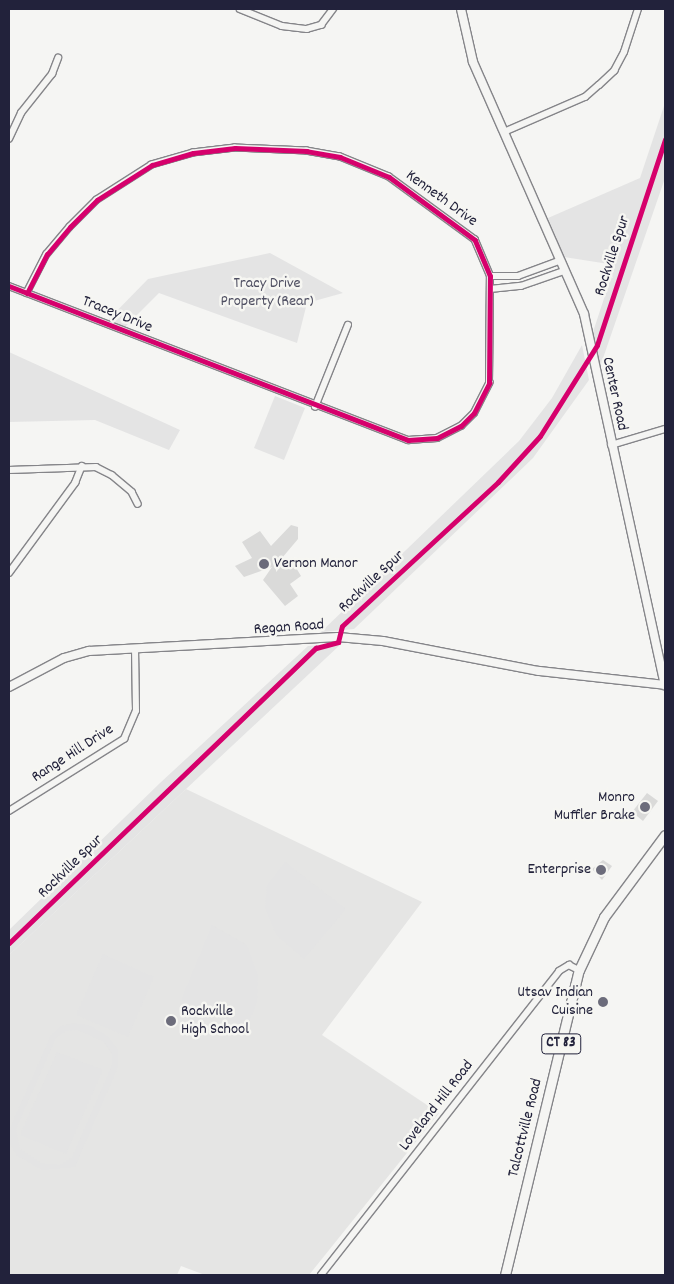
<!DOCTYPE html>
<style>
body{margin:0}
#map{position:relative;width:674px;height:1284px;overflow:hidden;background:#f5f5f3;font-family:Dekko,sans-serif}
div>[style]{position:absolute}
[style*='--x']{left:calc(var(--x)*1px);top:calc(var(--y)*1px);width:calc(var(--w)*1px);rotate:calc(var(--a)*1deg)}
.built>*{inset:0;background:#e5e5e4}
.green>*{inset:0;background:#e4e4e4}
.building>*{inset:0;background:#dadad9}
.roads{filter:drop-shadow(1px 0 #858589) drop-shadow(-1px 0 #858589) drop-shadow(0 1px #858589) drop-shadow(0 -1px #858589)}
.street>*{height:5.5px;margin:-2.75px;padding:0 2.75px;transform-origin:2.75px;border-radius:2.75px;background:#f5f5f3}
.secondary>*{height:8px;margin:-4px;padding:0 4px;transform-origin:4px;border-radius:4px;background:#f5f5f3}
.primary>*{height:9px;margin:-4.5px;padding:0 4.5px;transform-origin:4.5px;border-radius:4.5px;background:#f5f5f3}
.cycleway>*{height:5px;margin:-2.5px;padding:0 2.5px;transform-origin:2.5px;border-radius:2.5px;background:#d6006c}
.dots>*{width:14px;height:14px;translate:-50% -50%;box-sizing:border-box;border:2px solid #f6f6f2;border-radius:50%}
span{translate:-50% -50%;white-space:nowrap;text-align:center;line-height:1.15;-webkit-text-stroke:5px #f6f6f2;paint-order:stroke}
.shield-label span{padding:1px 4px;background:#f6f6f2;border:1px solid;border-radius:4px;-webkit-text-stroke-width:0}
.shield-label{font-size:15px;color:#22223b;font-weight:700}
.street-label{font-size:16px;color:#22223b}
.park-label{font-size:16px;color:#4f4f62}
.poi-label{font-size:16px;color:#22223b}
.left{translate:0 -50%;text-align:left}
.right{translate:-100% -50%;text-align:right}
.frame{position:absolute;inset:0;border:10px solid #22223b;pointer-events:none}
</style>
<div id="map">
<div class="built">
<div style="clip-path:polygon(186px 789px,422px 902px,322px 1035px,439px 1113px,309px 1275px,205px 1275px,181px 1266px,177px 1275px,9px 1275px,9px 955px)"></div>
</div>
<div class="green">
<div style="clip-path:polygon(665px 103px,665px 178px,600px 367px,593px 332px,615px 265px,564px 257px,548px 218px,640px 178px)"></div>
<div style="clip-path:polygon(270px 253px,343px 293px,307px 303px,297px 343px,159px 293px,122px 330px,105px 323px,148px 279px)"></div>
<div style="clip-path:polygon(582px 345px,589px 380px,533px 458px,354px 629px,321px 632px,519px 441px,552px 398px)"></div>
<div style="clip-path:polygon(9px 352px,180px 430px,169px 450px,95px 420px,9px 422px)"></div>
<div style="clip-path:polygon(275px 396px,305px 408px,284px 460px,254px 448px)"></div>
<div style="clip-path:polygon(341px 644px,186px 789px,9px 955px,9px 930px,160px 783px,308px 646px)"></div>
<div style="clip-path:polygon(285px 862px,346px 909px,304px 959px,276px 935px,265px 907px,267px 885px)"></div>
<div style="clip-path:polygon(212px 925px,247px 945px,258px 976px,257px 1003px,247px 1027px,181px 1000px)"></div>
<div style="clip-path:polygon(103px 954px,154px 977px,128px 1037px,76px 1015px)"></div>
<div style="clip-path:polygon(evenodd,75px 1023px,91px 1026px,109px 1037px,118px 1050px,118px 1067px,75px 1167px,42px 1170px,17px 1156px,10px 1144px,9px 1130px,51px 1035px,61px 1026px,75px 1023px,78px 1030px,104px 1042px,112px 1054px,112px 1065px,72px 1157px,60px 1165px,41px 1163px,20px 1149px,16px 1129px,56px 1038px,66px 1031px,78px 1030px)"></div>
<div style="clip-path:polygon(57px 1052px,103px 1070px,66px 1154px,20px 1135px)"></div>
</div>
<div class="building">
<div style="clip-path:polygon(291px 525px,298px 527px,298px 539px,282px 558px,292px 561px,301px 576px,290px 584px,298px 596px,285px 606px,263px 580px,272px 567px,244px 577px,235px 566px,252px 558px,242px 542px,260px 531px,271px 546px)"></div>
<div style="clip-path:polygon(647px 793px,658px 801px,643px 821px,632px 812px)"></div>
<div style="clip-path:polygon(603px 860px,612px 866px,602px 880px,592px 869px)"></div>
</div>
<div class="roads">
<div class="street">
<div style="--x:240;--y:9;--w:45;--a:22"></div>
<div style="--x:282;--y:26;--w:25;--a:7"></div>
<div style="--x:307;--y:29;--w:15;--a:-16"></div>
<div style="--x:321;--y:25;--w:20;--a:-53"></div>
<div style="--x:504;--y:132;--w:88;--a:-23.4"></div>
<div style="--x:585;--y:97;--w:18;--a:-41"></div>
<div style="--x:599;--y:85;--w:21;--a:-43"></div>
<div style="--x:614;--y:71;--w:21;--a:-62"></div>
<div style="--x:624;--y:52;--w:45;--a:-72"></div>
<div style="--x:9;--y:139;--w:29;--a:-65"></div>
<div style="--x:21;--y:113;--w:50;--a:-51.5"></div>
<div style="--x:52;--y:74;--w:17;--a:-69"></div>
<div style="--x:490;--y:276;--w:28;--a:0"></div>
<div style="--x:518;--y:276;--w:44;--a:-20.1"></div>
<div style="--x:9;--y:286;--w:428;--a:21.1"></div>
<div style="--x:408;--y:440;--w:29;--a:-4"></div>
<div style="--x:437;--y:438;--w:27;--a:-27"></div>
<div style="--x:461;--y:426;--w:18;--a:-45"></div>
<div style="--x:474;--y:413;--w:34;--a:-63"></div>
<div style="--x:489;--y:383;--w:107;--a:-89.5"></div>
<div style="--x:490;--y:276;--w:39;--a:-113"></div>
<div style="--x:475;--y:240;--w:107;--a:-143.8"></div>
<div style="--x:389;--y:177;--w:53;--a:-157.8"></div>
<div style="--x:340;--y:157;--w:34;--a:-170"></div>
<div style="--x:307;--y:151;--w:72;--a:-177.6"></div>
<div style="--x:235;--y:148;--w:42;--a:173.2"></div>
<div style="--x:193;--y:153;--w:43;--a:163.7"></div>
<div style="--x:152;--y:165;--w:65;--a:147.5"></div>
<div style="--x:97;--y:200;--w:38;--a:135"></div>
<div style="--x:70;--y:227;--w:35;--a:130"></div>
<div style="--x:47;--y:254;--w:44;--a:117.1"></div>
<div style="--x:490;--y:289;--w:31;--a:-6"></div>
<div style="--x:521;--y:286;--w:46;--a:-19.2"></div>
<div style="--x:315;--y:407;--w:88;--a:-68.1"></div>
<div style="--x:611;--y:445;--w:56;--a:-16.5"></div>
<div style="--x:9;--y:470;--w:87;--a:-2"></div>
<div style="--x:96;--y:467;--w:18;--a:27"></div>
<div style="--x:112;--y:475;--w:26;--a:40"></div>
<div style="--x:132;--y:492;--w:13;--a:63"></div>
<div style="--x:9;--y:573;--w:112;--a:-53.7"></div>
<div style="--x:75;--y:483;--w:18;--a:-68"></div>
<div style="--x:9;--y:811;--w:136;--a:-32.1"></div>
<div style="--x:124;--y:739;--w:30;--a:-67"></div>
<div style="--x:136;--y:711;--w:62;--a:-90.9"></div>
<div style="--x:321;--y:1275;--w:386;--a:-51.9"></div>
<div style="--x:559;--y:971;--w:12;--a:-31"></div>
<div style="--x:569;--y:965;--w:11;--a:27"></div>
</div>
<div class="secondary">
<div style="--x:461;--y:9;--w:54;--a:77.2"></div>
<div style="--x:473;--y:62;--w:275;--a:66.2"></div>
<div style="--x:584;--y:314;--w:380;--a:77.7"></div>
<div style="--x:9;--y:687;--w:62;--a:-27.8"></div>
<div style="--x:64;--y:658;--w:26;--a:-16"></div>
<div style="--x:89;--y:651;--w:249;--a:-3.2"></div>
<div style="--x:338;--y:637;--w:45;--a:5.1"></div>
<div style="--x:383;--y:641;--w:159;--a:10.9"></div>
<div style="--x:539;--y:671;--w:127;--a:6.3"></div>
</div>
<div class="primary">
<div style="--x:505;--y:1275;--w:314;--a:-76.4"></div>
<div style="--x:579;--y:970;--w:59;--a:-64.7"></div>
<div style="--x:604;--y:917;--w:102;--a:-53.4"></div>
</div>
</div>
<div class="cycleway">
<div style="--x:9;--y:286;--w:428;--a:21.1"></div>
<div style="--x:408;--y:440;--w:29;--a:-4"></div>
<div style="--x:437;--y:438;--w:27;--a:-27"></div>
<div style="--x:461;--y:426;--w:18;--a:-45"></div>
<div style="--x:474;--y:413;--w:34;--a:-63"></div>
<div style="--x:489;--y:383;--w:107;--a:-89.5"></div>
<div style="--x:490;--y:276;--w:39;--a:-113"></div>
<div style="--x:475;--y:240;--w:107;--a:-143.8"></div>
<div style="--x:389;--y:177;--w:53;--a:-157.8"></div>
<div style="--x:340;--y:157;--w:34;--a:-170"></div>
<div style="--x:307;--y:151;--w:72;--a:-177.6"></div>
<div style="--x:235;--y:148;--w:42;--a:173.2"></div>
<div style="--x:193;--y:153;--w:43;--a:163.7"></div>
<div style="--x:152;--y:165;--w:65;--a:147.5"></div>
<div style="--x:97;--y:200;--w:38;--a:135"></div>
<div style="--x:70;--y:227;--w:35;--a:130"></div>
<div style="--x:47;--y:254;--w:44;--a:117.1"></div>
<div style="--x:9;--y:943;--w:426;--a:-43.9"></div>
<div style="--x:316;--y:648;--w:23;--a:-15"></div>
<div style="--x:338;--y:642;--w:16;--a:-76"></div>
<div style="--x:342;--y:626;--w:212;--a:-42.7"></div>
<div style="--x:498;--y:482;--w:62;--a:-47.6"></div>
<div style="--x:540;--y:436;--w:107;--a:-57.9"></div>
<div style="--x:597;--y:345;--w:217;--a:-71.7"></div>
</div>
<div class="dots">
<div style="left:264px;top:564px;background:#6c6c7b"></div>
<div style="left:645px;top:807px;background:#6c6c7b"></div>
<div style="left:601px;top:870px;background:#6c6c7b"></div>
<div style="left:603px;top:1002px;background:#6c6c7b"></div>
<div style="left:171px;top:1021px;background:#6c6c7b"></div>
</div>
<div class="shield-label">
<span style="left:561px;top:1044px">CT 83</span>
</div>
<div class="street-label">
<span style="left:441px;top:199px;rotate:36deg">Kenneth Drive</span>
<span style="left:613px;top:256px;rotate:-72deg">Rockville Spur</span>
<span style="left:117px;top:315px;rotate:22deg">Tracey Drive</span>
<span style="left:614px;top:394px;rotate:78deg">Center Road</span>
<span style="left:372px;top:582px;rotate:-43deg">Rockville Spur</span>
<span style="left:289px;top:628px;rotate:-4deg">Regan Road</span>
<span style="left:73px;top:754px;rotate:-33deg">Range Hill Drive</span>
<span style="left:71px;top:867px;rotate:-44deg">Rockville Spur</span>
<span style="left:437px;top:1106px;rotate:-52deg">Loveland Hill Road</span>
<span style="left:526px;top:1128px;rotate:-76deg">Talcottville Road</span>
</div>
<div class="park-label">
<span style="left:267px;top:293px">Tracy Drive<br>Property (Rear)</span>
</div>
<div class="poi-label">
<span class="left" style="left:274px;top:564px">Vernon Manor</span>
<span class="right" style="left:635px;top:807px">Monro<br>Muffler Brake</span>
<span class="right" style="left:591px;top:870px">Enterprise</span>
<span class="right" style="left:593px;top:1002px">Utsav Indian<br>Cuisine</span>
<span class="left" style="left:181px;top:1021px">Rockville<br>High School</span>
</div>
<div class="frame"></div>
</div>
